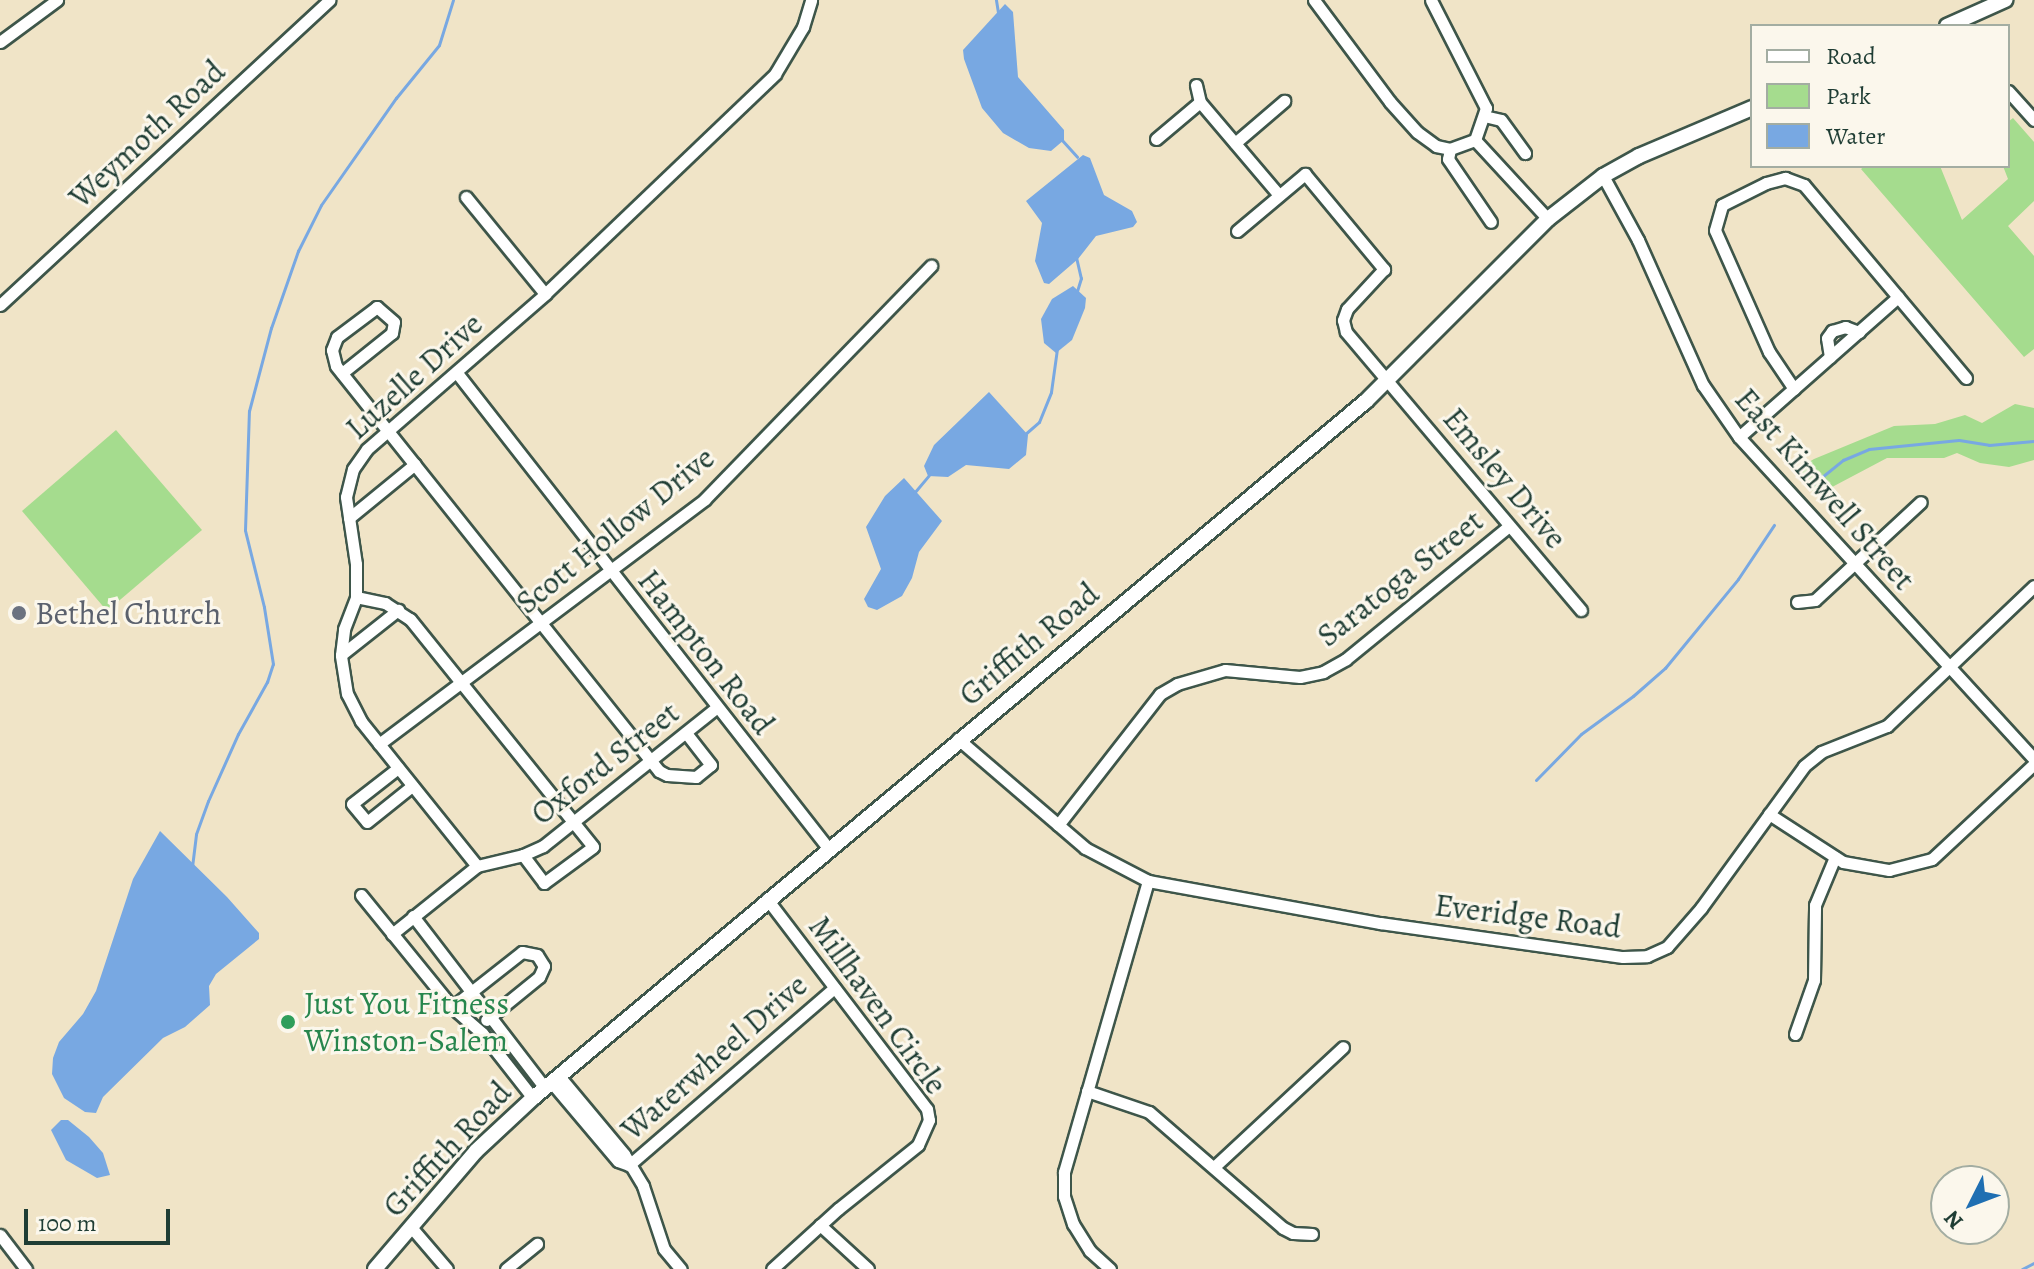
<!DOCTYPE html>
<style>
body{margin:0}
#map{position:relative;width:2034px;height:1269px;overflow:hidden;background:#f0e4c7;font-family:Alegreya,serif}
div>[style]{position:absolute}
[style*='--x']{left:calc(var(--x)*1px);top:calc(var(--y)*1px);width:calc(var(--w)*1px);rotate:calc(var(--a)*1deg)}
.green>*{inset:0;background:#a5dc8e}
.water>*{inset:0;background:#78a8e2}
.stream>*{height:3px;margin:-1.5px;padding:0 1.5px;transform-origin:1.5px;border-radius:1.5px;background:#78a8e2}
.roads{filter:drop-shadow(2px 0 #3e564a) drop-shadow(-2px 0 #3e564a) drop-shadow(0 2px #3e564a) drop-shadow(0 -2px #3e564a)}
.minor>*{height:11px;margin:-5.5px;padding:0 5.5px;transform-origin:5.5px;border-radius:5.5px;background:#fff}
.tertiary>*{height:14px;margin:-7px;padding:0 7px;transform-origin:7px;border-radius:7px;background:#fff}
.dots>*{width:22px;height:22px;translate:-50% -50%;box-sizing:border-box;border:4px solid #fbf7ec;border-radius:50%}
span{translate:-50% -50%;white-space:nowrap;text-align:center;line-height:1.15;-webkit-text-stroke:6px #fbf7ec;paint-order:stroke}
.street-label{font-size:32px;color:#1f3d34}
.worship-label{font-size:32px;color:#5b616d}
.left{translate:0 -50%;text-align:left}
.leisure-label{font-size:32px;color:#27864d}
.legend{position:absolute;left:1750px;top:24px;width:260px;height:144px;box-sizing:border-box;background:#fbf7ec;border:2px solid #a3ada2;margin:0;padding:10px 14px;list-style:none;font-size:24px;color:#1f3d34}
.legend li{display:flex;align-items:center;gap:16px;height:40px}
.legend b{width:40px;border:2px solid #a3ada2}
.north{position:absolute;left:1930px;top:1165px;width:80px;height:80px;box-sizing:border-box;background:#fbf7ec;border:2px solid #a3ada2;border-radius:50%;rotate:228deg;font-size:22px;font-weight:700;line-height:32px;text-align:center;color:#1f3d34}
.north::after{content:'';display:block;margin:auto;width:28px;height:36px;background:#1f6fb2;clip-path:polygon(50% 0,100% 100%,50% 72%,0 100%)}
.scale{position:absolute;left:24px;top:1209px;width:146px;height:36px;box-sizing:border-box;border:4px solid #1f3d34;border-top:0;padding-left:10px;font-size:24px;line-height:28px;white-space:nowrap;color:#1f3d34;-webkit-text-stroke:6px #fbf7ec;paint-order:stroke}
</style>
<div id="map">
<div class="green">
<div style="clip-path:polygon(2013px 118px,2034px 142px,2034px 201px,2008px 226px,2034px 256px,2034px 349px,2024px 357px,1861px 169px,1865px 166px,1940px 166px,1962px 220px,2008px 179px,2003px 166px,2008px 166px,2008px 122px)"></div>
<div style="clip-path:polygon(2015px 404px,2034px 408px,2034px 460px,2009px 467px,1980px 463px,1957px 453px,1944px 458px,1887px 458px,1817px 495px,1799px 479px,1804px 465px,1814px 459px,1894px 426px,1935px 424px,1965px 415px,1982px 423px)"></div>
<div style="clip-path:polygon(116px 430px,202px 530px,107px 611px,22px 511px)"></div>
</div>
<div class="water">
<div style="clip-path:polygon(1005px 4px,1013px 12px,1018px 77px,1064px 130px,1064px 140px,1051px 151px,1029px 148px,1003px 133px,982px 108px,964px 59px,963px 50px)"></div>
<div style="clip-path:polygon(1083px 155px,1090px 158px,1104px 195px,1132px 211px,1137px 222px,1133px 227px,1096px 236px,1078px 259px,1049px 284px,1044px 283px,1035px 261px,1042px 223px,1026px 201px)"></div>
<div style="clip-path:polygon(1073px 286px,1086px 298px,1085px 308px,1072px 340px,1056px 353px,1044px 343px,1041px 319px,1052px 299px)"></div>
<div style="clip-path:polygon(989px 392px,1028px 435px,1026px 455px,1009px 469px,966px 465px,948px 477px,928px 476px,924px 466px,934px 445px)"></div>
<div style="clip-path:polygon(904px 478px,942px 521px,919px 552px,912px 578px,902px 596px,877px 610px,868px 607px,864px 599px,881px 569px,866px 527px,885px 496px)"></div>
<div style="clip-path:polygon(160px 831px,227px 897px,259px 933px,259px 939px,216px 974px,209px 986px,210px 1005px,185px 1027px,163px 1038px,103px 1097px,96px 1113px,85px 1112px,64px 1098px,52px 1074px,53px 1058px,59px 1042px,83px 1014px,96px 991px,133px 879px)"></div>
<div style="clip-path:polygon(61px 1120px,68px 1120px,89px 1137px,103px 1153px,110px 1175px,97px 1178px,66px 1160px,51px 1130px)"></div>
</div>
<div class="stream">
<div style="--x:996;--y:0;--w:13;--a:81"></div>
<div style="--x:1061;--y:139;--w:24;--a:48"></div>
<div style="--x:1076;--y:257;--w:22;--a:77"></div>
<div style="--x:1081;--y:278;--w:14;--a:107"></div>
<div style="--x:1024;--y:435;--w:20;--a:-41"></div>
<div style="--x:1039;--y:422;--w:32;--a:-68"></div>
<div style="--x:1051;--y:392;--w:43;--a:-82.1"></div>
<div style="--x:1812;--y:485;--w:40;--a:-39"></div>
<div style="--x:1843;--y:460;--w:28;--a:-23"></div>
<div style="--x:1869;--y:449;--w:90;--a:-5.7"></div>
<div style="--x:1959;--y:440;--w:30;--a:9"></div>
<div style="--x:1989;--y:445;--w:45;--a:-5.1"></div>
<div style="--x:914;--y:493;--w:23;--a:-50"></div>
<div style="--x:1536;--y:780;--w:64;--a:-45.6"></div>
<div style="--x:1581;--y:734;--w:64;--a:-36.2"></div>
<div style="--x:1633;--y:696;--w:43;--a:-41.2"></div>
<div style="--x:1665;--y:668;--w:115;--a:-50.6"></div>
<div style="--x:1738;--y:579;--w:65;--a:-56.3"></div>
<div style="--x:192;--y:867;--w:33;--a:-83"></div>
<div style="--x:196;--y:834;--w:35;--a:-70"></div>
<div style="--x:208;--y:801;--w:73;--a:-65.9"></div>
<div style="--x:238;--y:734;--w:60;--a:-60.9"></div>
<div style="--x:267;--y:682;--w:19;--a:-72"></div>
<div style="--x:273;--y:664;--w:58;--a:-99"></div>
<div style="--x:264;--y:607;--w:79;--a:-103.9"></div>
<div style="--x:245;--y:530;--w:119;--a:-88.1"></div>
<div style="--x:249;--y:411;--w:86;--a:-75.2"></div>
<div style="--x:271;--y:328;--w:82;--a:-70.7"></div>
<div style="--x:298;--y:251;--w:51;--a:-63.4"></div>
<div style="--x:321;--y:205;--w:131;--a:-55"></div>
<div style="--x:396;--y:98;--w:68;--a:-50.9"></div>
<div style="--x:439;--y:45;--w:47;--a:-72.7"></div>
<div style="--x:2022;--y:1269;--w:13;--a:-27"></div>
</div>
<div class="roads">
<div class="minor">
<div style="--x:1314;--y:0;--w:127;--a:53.3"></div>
<div style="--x:1390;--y:102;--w:40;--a:48"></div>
<div style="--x:1417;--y:132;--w:24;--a:36"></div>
<div style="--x:1436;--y:146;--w:14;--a:12"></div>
<div style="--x:1450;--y:149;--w:27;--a:-20"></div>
<div style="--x:1475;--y:140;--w:34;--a:-71"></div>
<div style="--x:1486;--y:108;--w:121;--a:-117"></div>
<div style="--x:0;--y:42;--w:71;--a:-36.4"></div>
<div style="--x:1196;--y:85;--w:17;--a:77"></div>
<div style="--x:1200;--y:102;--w:122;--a:49.7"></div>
<div style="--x:2008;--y:91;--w:39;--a:48"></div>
<div style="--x:1484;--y:116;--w:17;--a:13"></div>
<div style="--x:1501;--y:120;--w:41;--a:54"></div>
<div style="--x:1156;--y:139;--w:57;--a:-40.1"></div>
<div style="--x:1475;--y:140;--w:108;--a:47.3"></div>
<div style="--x:1235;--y:143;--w:65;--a:-40.6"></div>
<div style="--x:1450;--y:149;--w:10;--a:101"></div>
<div style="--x:1448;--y:159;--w:76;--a:55.7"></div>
<div style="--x:1603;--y:176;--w:73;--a:61.3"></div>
<div style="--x:1638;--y:240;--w:159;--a:65.9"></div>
<div style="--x:1703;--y:385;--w:63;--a:55.3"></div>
<div style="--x:1739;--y:437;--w:437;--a:47.5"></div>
<div style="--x:466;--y:197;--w:125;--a:50.8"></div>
<div style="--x:1237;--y:231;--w:89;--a:-40"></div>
<div style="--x:1305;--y:174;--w:124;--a:50.3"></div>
<div style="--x:1384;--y:269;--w:54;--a:132.8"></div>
<div style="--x:1347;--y:309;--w:12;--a:110"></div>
<div style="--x:1343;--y:320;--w:12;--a:76"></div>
<div style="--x:1346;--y:332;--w:364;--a:49.8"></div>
<div style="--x:0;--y:305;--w:449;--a:-42.8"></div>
<div style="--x:1830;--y:357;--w:19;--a:-99"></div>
<div style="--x:1827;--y:338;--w:9;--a:-54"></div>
<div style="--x:1832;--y:331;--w:14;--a:-17"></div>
<div style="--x:1845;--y:327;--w:15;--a:20"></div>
<div style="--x:342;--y:373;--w:64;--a:-38.7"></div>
<div style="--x:392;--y:333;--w:11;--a:-80"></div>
<div style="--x:394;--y:322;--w:23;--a:-139"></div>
<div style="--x:377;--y:307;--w:50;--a:143.1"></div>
<div style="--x:337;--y:337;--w:14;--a:111"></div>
<div style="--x:332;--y:350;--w:16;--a:76"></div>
<div style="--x:336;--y:366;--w:518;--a:51.43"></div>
<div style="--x:659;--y:771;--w:9;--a:27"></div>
<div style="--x:667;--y:775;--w:29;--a:4"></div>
<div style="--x:696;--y:777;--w:19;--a:-39"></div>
<div style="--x:711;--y:765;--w:41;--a:-128"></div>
<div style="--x:457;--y:373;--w:603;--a:52.01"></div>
<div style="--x:1794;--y:389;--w:45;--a:-124"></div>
<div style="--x:1769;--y:352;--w:133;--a:-113.9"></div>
<div style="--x:1715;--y:230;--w:26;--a:-74"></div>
<div style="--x:1722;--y:205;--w:49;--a:-26.6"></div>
<div style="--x:1766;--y:183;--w:20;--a:-15"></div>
<div style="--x:1785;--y:178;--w:20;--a:20"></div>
<div style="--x:1804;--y:185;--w:252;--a:50"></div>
<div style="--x:1739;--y:437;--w:212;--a:-41.4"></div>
<div style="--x:349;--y:518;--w:85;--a:-39.3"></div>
<div style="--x:356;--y:597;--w:30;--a:12"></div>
<div style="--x:385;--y:603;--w:30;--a:33"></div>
<div style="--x:410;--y:619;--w:292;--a:51.2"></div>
<div style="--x:593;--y:847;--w:61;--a:143.7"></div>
<div style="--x:544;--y:883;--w:35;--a:-127"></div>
<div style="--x:1797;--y:602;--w:18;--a:-6"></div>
<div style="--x:1815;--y:600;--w:144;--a:-42.8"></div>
<div style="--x:341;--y:655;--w:73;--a:-38.3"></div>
<div style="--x:958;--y:739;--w:167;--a:40.6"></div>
<div style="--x:1085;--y:848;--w:71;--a:27.6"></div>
<div style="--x:1148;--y:881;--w:236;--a:10.3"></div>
<div style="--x:1380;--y:923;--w:245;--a:8"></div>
<div style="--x:1623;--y:957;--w:24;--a:-2"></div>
<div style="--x:1647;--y:956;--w:22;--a:-24"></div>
<div style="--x:1667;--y:947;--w:52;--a:-48.9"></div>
<div style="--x:1701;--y:908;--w:175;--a:-54"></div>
<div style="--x:1804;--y:766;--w:22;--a:-39"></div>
<div style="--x:1821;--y:752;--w:71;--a:-21.5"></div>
<div style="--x:1887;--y:726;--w:203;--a:-43.6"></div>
<div style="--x:379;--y:744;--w:408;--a:-36.9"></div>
<div style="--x:705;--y:499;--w:325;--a:-45.9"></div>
<div style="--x:398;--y:768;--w:58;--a:142"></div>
<div style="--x:352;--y:804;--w:23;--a:50"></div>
<div style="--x:367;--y:822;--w:58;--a:-38.7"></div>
<div style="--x:1769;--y:814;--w:88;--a:33"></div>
<div style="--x:1843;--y:862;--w:47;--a:9.9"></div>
<div style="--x:1889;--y:870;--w:44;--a:-14.3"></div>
<div style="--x:1932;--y:859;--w:139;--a:-43"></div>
<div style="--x:1058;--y:825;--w:166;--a:-52.1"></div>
<div style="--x:1160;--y:694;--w:20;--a:-30"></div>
<div style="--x:1177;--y:684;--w:50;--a:-16.3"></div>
<div style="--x:1225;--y:670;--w:75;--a:5.3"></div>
<div style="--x:1300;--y:677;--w:24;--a:-12"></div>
<div style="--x:1323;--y:672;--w:26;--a:-29"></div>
<div style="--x:1346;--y:659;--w:210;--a:-39.2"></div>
<div style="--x:477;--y:866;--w:186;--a:-128.7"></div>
<div style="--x:361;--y:721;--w:30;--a:-117"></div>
<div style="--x:347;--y:694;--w:39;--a:-99"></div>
<div style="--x:341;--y:655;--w:26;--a:-83"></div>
<div style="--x:344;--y:629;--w:34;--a:-69"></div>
<div style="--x:356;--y:597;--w:33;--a:-90"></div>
<div style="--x:356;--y:564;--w:68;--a:-98.5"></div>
<div style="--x:346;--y:497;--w:29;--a:-76"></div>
<div style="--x:353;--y:469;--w:24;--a:-55"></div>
<div style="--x:367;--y:449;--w:236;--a:-41"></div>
<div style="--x:545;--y:294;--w:318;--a:-43.7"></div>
<div style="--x:775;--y:74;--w:55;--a:-59.2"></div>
<div style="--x:803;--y:27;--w:28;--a:-73"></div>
<div style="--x:361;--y:895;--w:144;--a:50.9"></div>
<div style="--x:452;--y:1007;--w:40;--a:41"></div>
<div style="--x:482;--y:1033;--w:83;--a:51.9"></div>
<div style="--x:767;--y:899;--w:264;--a:52.7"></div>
<div style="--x:927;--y:1109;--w:11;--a:80"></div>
<div style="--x:929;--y:1120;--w:27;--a:114"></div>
<div style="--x:918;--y:1145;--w:102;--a:141.3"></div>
<div style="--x:838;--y:1209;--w:89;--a:137.7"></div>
<div style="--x:413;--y:916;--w:217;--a:52.5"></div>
<div style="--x:392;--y:934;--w:109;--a:-38.7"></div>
<div style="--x:477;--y:866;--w:47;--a:-13.4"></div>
<div style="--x:523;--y:855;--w:22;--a:-24"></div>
<div style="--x:543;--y:846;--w:221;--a:-38.6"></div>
<div style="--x:452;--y:1007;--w:89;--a:-38.2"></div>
<div style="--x:522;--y:952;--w:15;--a:11"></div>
<div style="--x:537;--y:955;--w:13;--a:58"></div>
<div style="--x:544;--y:966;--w:12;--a:114"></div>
<div style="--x:539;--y:977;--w:68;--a:140.9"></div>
<div style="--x:1795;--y:1034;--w:57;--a:-70.6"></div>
<div style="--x:1814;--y:980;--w:75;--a:-89.2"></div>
<div style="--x:1815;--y:905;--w:52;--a:-67.4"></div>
<div style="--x:559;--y:1076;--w:102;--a:50.2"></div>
<div style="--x:624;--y:1154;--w:37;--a:59"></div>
<div style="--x:643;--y:1186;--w:66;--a:71.6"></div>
<div style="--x:664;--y:1249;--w:26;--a:50"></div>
<div style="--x:552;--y:1083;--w:102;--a:49.8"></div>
<div style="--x:618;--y:1161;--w:12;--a:20"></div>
<div style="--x:1087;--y:1091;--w:65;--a:18.7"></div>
<div style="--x:1149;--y:1112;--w:177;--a:40.9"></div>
<div style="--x:1283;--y:1228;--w:11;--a:27"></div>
<div style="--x:1293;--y:1233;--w:19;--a:3"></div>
<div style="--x:629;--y:1165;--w:271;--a:-40.8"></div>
<div style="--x:1214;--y:1167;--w:176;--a:-42.9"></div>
<div style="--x:820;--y:1225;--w:65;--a:42.5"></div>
<div style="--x:411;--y:1227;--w:55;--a:49.4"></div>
<div style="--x:0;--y:1235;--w:43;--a:52.6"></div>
<div style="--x:506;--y:1269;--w:40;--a:-39"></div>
<div style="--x:1110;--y:1269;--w:27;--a:-138"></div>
<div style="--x:1090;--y:1251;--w:32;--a:-122"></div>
<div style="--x:1073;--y:1224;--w:29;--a:-108"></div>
<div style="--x:1064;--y:1196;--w:24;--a:-90"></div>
<div style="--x:1064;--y:1172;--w:303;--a:-73.9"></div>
</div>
<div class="tertiary">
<div style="--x:1947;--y:26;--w:64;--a:-24.1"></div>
<div style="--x:375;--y:1269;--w:155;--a:-49.4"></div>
<div style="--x:476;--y:1151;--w:78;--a:-42.9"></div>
<div style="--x:533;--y:1098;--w:1086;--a:-39.92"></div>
<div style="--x:1366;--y:401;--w:257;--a:-45"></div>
<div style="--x:1548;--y:219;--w:70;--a:-38"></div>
<div style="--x:1603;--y:176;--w:41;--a:-29.1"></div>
<div style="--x:1639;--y:156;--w:123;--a:-23"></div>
</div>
</div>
<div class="dots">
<div style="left:19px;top:613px;background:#6b7280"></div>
<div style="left:288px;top:1022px;background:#2e9e5b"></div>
</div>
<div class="street-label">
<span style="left:147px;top:134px;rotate:-43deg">Weymoth Road</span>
<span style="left:414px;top:376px;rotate:-42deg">Luzelle Drive</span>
<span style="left:1505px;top:478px;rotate:50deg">Emsley Drive</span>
<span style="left:1825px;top:489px;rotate:49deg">East Kimwell Street</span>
<span style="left:615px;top:530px;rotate:-39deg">Scott Hollow Drive</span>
<span style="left:1400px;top:578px;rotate:-38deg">Saratoga Street</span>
<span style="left:1029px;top:644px;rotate:-40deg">Griffith Road</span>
<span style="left:706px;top:652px;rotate:52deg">Hampton Road</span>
<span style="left:605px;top:763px;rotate:-38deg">Oxford Street</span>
<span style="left:1528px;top:916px;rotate:7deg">Everidge Road</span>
<span style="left:878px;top:1005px;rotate:54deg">Millhaven Circle</span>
<span style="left:714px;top:1057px;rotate:-41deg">Waterwheel Drive</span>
<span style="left:447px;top:1149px;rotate:-47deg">Griffith Road</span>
</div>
<div class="worship-label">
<span class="left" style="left:35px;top:613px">Bethel Church</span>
</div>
<div class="leisure-label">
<span class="left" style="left:304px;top:1022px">Just You Fitness<br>Winston-Salem</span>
</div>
<ul class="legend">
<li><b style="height:10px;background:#fff"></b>Road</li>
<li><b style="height:22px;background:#a5dc8e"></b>Park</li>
<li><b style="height:22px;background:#78a8e2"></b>Water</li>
</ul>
<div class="north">N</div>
<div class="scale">100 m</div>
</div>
